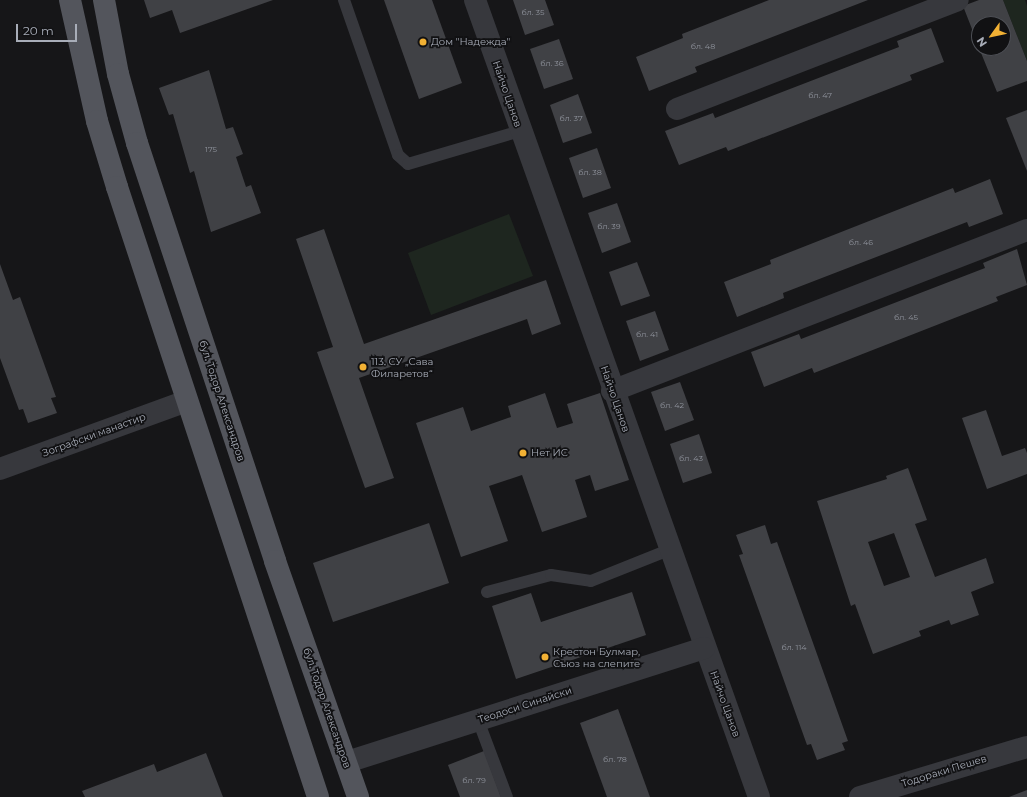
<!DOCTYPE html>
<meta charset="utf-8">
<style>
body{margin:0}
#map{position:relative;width:1027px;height:797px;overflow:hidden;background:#161618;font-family:Montserrat,sans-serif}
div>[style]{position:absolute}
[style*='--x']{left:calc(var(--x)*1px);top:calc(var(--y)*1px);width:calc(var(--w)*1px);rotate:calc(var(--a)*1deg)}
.green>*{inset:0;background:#1e261f}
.building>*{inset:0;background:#404145}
.lane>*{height:12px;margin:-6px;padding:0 6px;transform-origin:6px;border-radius:6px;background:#37383d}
.street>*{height:22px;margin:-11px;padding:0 11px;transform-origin:11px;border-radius:11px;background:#37383d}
.primary>*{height:22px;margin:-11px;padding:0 11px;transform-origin:11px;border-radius:11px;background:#53555c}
.dots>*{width:11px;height:11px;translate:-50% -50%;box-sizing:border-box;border:2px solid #111113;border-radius:50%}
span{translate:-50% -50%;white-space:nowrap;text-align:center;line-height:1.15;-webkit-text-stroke:3.5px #111113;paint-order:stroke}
.number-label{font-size:8px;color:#8e929b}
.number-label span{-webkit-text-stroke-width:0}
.poi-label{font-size:10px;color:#a8adb8}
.left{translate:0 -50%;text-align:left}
.street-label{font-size:10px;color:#a8adb8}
.north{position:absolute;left:971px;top:16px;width:40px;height:40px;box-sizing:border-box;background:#111113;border:1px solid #4d4f55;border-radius:50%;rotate:237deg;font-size:11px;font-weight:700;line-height:16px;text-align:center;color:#a8adb8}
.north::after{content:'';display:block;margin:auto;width:14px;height:18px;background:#f2b134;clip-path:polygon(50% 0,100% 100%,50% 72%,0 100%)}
.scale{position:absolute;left:16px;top:24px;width:61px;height:18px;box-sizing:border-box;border:2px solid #a8adb8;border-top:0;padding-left:5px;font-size:12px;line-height:14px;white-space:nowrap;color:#a8adb8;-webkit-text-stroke:3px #111113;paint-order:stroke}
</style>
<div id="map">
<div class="green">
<div style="clip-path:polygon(1003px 0,1025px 0,1027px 6px,1027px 61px)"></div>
<div style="clip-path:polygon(509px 214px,533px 276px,431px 315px,408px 253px)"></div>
</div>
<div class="building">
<div style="clip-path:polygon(144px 0,273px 0,180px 33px,172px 10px,150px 18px)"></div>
<div style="clip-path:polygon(384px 0,432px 0,462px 83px,419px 99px)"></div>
<div style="clip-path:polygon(513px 0,545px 0,554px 25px,525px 35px)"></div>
<div style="clip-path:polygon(769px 0,868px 0,695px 67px,697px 72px,649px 91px,636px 57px,683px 38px,682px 34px)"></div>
<div style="clip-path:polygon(979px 0,1003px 0,1027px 61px,1027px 81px,997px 92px,979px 48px,1003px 48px,1003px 24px,979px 24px,979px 47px,963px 6px)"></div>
<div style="clip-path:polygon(931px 28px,944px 62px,910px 75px,912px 80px,728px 151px,726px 147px,679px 165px,665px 131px,713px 113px,715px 118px,899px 47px,897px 41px)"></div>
<div style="clip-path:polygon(559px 39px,573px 79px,544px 89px,530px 49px)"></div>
<div style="clip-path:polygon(209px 70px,226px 129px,233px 127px,243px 154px,236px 157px,246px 187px,251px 185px,261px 213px,211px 232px,194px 171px,190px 173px,173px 114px,169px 115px,159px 88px)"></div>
<div style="clip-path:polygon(578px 94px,592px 133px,563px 143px,550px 105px)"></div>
<div style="clip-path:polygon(1027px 110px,1027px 171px,1006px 118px)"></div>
<div style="clip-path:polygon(597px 148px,611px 188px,583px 198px,569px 158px)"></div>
<div style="clip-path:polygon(990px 179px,1003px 214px,969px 227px,967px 222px,783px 293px,784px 298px,737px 317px,724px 282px,771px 264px,770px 260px,953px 188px,955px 193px)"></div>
<div style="clip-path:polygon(617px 203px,631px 242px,602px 253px,588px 213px)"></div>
<div style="clip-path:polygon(324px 229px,364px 344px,546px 280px,561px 324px,532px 335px,527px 319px,359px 378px,394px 478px,365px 488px,317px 352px,333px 347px,296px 239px)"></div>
<div style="clip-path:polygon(1017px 249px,1027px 285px,996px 297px,998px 301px,814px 373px,812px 368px,764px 387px,751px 352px,799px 334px,801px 339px,985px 268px,983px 263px)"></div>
<div style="clip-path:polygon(637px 262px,650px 296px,621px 306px,609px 272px)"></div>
<div style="clip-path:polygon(0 264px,13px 300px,20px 297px,56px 397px,51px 398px,57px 413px,28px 423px,23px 409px,19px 410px,0 358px)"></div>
<div style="clip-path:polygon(655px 311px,669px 350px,640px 361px,626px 321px)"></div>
<div style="clip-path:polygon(680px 382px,694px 420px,665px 431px,651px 392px)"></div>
<div style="clip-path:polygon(545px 393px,557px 428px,573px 423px,567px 404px,600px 393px,629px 480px,595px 491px,590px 475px,575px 480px,587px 517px,542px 532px,522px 475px,489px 486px,508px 541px,461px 557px,416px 423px,463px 407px,471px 431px,511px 417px,508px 406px)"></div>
<div style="clip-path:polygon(986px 410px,1002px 456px,1025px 448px,1027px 453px,1027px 474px,987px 489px,962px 418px)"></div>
<div style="clip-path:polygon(699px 434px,712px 473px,683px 483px,670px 444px)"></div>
<div style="clip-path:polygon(evenodd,908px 468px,927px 520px,915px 524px,935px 577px,986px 558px,994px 583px,971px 592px,979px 615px,951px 625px,949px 620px,919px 631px,921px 636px,873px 654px,855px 604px,851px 606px,817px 501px,887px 479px,886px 476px,908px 468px,894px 533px,910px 577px,884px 586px,868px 542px,894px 533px)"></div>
<div style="clip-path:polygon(429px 523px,449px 583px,333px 622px,313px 563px)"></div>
<div style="clip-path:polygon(765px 525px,771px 544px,777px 542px,848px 741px,842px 743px,845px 750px,817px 760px,811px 744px,807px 745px,739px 555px,743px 554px,736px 535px)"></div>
<div style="clip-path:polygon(632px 592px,646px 635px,516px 679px,492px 606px,531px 593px,541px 622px)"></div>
<div style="clip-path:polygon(618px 709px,650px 797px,607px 797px,580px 723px)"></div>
<div style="clip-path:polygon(484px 751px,501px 797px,460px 797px,448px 765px)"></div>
<div style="clip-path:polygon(206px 753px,223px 797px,85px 797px,82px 791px,154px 764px,157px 772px)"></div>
<div style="clip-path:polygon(1027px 790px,1027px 797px,1009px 797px)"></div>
</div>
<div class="lane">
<div style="--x:344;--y:0;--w:164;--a:70.8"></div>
<div style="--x:398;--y:155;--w:13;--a:42"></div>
<div style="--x:408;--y:164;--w:117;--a:-16.4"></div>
<div style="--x:487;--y:592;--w:66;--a:-14.9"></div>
<div style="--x:551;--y:575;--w:40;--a:8.5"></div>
<div style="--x:591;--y:581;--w:84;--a:-21.7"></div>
<div style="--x:478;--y:720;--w:82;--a:69.4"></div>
</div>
<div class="street">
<div style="--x:475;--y:0;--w:846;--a:70.39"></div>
<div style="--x:677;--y:109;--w:301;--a:-21.2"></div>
<div style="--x:612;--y:391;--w:445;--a:-21.2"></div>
<div style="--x:0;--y:469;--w:199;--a:-20"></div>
<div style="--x:347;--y:762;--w:375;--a:-17.7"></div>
<div style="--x:860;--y:797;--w:174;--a:-16.7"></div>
</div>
<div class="primary">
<div style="--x:70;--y:0;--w:124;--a:77.4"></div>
<div style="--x:97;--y:121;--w:69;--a:73.1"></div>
<div style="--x:117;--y:187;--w:642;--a:71.76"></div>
<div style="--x:104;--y:0;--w:75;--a:79.3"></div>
<div style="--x:118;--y:74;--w:72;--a:74.6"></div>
<div style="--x:137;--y:143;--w:440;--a:71.7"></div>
<div style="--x:275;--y:561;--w:250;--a:70.6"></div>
</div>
<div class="dots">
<div style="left:423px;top:42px;background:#f2b134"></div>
<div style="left:363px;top:367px;background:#f2b134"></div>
<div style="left:523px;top:453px;background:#f2b134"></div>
<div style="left:545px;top:657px;background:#f2b134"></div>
</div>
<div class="number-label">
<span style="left:533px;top:13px">бл. 35</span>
<span style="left:703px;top:47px">бл. 48</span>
<span style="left:552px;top:64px">бл. 36</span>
<span style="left:820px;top:96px">бл. 47</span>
<span style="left:571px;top:119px">бл. 37</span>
<span style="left:211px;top:150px">175</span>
<span style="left:590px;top:173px">бл. 38</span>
<span style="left:609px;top:227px">бл. 39</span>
<span style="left:861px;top:243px">бл. 46</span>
<span style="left:906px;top:318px">бл. 45</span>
<span style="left:647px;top:335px">бл. 41</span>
<span style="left:672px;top:406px">бл. 42</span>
<span style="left:691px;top:459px">бл. 43</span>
<span style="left:794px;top:648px">бл. 114</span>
<span style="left:615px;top:760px">бл. 78</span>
<span style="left:474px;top:781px">бл. 79</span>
</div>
<div class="poi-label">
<span class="left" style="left:431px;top:42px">Дом "Надежда"</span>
<span class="left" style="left:371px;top:367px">113. СУ „Сава<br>Филаретов“</span>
<span class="left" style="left:531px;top:453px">Нет ИС</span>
<span class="left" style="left:553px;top:657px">Крестон Булмар,<br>Съюз на слепите</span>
</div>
<div class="street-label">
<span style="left:507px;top:94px;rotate:71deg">Найчо Цанов</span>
<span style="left:615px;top:399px;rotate:71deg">Найчо Цанов</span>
<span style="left:222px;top:401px;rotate:72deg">бул. Тодор Александров</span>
<span style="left:94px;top:435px;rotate:-20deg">Зографски манастир</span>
<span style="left:725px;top:704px;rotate:70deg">Найчо Цанов</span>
<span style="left:525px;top:705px;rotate:-18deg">Теодоси Синайски</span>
<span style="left:327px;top:708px;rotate:71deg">бул. Тодор Александров</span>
<span style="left:944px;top:771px;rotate:-17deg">Тодораки Пешев</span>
</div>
<div class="north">N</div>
<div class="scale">20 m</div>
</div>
